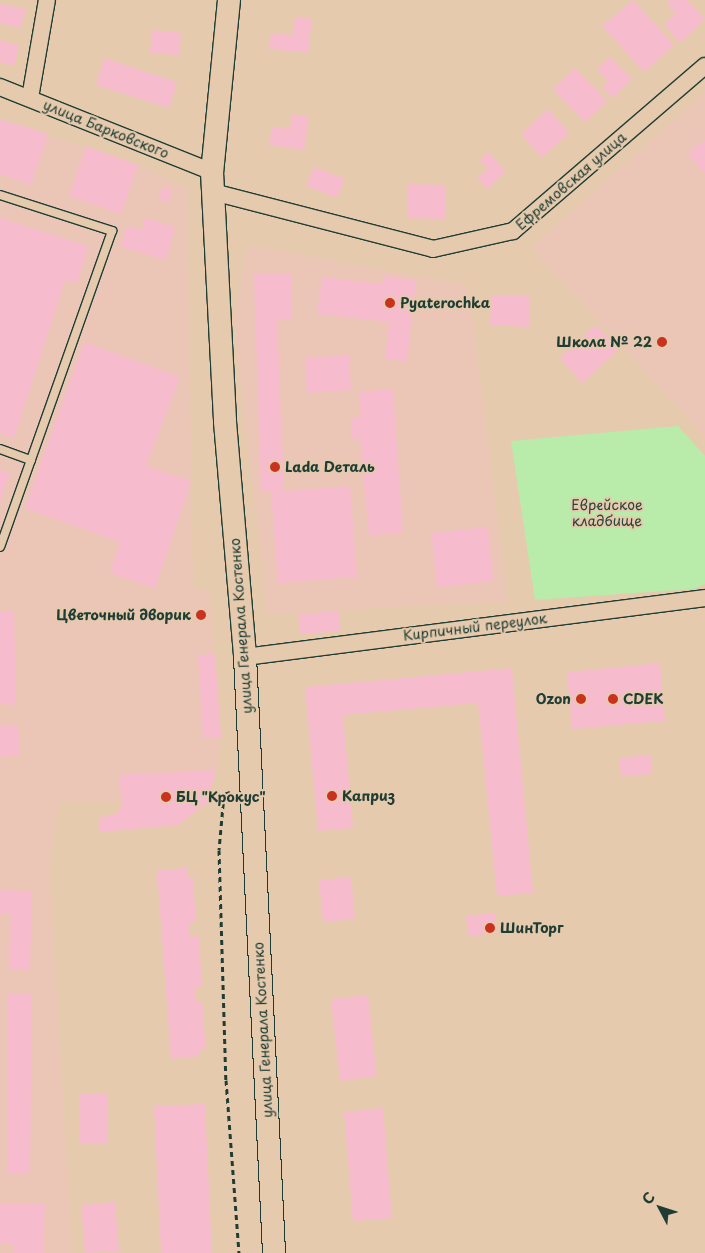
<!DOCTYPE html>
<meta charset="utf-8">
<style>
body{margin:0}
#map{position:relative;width:705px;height:1253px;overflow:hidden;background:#e6caad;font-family:"Playpen Sans",sans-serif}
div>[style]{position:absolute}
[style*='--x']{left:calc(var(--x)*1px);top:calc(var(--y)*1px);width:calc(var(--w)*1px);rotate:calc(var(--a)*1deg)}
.built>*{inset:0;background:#ebc6b7}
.green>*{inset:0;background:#b9ebaa}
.building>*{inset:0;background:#f6bccd}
.path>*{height:3px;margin-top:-1.5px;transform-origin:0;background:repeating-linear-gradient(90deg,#1f3d34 0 5px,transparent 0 9px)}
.roads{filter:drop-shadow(1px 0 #1f3d34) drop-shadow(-1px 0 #1f3d34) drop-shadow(0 1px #1f3d34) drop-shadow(0 -1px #1f3d34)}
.lane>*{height:8px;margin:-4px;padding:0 4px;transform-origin:4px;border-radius:4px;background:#e6caad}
.street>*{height:16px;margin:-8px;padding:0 8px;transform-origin:8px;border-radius:8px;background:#e6caad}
.secondary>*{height:22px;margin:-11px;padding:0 11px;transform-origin:11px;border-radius:11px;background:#e6caad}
.dots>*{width:14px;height:14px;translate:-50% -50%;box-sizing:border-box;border:2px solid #e6caad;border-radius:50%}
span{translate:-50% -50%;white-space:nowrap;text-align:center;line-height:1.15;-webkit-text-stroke:4px #e6caad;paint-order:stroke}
.street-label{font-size:14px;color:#1f3d34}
.poi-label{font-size:14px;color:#1f3d34;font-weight:700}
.left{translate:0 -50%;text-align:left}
.right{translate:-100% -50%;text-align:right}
.park-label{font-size:14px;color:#27463a}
.north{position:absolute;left:635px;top:1183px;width:50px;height:50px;-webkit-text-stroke:4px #e6caad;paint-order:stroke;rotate:310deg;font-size:14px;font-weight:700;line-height:20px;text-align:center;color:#1f3d34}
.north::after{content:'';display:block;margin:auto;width:18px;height:22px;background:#1f3d34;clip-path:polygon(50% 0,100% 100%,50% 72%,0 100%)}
</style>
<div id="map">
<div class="built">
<div style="clip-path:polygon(705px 92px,705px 436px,531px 248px)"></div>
<div style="clip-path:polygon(0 119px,138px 165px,187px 188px,193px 590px,209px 590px,221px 737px,216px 770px,119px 775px,121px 802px,59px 802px,49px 867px,72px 1253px,0 1253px)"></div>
<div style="clip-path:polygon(247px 245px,468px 285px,507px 601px,268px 614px,234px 323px)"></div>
</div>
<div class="green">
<div style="clip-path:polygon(678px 426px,705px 456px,705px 584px,693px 589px,535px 600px,511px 441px)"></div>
</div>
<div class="building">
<div style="clip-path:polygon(633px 0,674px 45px,644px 72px,602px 26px)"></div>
<div style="clip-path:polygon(670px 0,687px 0,705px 19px,680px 43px,664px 25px,676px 13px,667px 3px)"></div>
<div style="clip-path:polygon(0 4px,26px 9px,20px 28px,0 23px)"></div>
<div style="clip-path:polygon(295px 17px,312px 19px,308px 53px,269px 49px,271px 33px,293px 35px)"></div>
<div style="clip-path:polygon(152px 30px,181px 33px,179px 55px,150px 53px)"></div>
<div style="clip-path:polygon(0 40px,19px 46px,14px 66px,0 62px)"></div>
<div style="clip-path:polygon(610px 57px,632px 79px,613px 98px,602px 87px,608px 81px,597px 69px)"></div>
<div style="clip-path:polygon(104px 58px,177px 82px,169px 108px,96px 85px)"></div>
<div style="clip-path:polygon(575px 68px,607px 101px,585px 122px,553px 89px)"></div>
<div style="clip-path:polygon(548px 109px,569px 133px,542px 158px,521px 134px)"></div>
<div style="clip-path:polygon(292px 114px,309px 117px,304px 150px,269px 145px,272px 127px,290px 129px)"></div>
<div style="clip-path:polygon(0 119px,48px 134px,31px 185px,0 174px)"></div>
<div style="clip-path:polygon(705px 140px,705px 174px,688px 154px)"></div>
<div style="clip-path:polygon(86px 146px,138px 165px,121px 214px,69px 196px)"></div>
<div style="clip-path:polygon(488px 152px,506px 171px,488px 189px,477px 178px,488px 168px,480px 161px)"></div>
<div style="clip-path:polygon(314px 167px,345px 179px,337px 198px,306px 186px)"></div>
<div style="clip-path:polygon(408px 184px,446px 185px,445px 219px,407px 218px)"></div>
<div style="clip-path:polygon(162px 187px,172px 190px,169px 202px,159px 199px)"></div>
<div style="clip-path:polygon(0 218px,88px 246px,77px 284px,65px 280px,14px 438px,0 433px)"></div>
<div style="clip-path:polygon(145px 218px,175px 227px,166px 260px,121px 247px,127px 226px,142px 230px)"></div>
<div style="clip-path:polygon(254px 274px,292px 274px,291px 320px,277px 319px,284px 491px,350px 486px,357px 577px,278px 583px,271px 492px,261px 492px)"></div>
<div style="clip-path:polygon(384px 276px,416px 280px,407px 361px,385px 359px,389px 322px,317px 314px,322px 277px,383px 284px)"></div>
<div style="clip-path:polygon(491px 295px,530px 296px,529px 327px,490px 325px)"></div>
<div style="clip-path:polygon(596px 325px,619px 349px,582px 383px,560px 358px)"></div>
<div style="clip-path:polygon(84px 342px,180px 377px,146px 466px,191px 481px,155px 588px,110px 573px,120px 542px,25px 508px)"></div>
<div style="clip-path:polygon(349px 355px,351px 390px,307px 393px,305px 358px)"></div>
<div style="clip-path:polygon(393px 389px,403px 532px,369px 536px,360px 438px,352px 439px,351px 418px,361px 418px,359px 392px)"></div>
<div style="clip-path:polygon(0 470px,10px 473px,0 502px)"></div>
<div style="clip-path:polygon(488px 527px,493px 581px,437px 587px,431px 533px)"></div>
<div style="clip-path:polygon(339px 611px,340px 631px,300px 634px,298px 614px)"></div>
<div style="clip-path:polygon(0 612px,14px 612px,16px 705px,0 704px)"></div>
<div style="clip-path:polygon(215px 654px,221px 737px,203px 738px,198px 655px)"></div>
<div style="clip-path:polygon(660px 663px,665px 721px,572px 729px,567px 672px)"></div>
<div style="clip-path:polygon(512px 668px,533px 893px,497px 896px,478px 703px,343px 715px,353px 828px,318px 831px,305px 687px)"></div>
<div style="clip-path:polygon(18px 725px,20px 755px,0 757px,0 726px)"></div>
<div style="clip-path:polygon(651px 755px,652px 774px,621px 776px,619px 758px)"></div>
<div style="clip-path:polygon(216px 770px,207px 803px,178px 825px,100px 832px,99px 818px,116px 814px,122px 806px,119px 775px)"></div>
<div style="clip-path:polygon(187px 868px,188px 878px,193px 878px,196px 922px,189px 923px,190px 937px,199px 936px,202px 987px,195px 988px,196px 1002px,202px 1001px,206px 1049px,200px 1049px,200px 1056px,171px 1059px,157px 870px)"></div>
<div style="clip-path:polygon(351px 877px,355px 919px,323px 922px,319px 880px)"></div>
<div style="clip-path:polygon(0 890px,32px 891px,30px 970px,9px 969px,11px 913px,0 913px)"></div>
<div style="clip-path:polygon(495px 913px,497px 933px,468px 936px,466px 916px)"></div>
<div style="clip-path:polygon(8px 993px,32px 994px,30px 1173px,7px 1173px)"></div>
<div style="clip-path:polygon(368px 995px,377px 1076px,340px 1081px,331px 999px)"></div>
<div style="clip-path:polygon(80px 1093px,108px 1093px,107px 1143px,79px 1143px)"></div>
<div style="clip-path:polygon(205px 1104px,212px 1253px,161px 1253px,154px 1106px)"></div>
<div style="clip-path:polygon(383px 1108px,392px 1218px,353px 1221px,344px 1112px)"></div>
<div style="clip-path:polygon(115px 1202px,119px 1251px,85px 1253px,81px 1205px)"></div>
<div style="clip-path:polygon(45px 1203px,43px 1253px,14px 1253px,14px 1243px,0 1244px,0 1204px)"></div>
</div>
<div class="path">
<div style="--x:230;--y:792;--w:6;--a:162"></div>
<div style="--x:224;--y:794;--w:56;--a:95.1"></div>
<div style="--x:219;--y:850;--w:230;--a:88.3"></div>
<div style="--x:226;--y:1080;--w:173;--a:85.7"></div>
</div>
<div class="roads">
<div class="lane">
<div style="--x:0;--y:195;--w:118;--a:17.8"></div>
<div style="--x:112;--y:231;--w:335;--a:109.5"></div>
<div style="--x:0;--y:449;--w:33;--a:20"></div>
</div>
<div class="street">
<div style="--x:0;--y:87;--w:228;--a:21.8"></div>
<div style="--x:30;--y:98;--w:99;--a:-80.2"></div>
<div style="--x:213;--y:192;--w:227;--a:14.5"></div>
<div style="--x:433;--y:249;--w:82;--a:-12.7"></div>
<div style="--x:513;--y:231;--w:253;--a:-40.7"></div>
<div style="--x:245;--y:657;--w:464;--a:-7.3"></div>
</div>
<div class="secondary">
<div style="--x:229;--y:0;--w:173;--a:95.6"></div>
<div style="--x:212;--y:172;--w:250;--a:87"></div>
<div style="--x:225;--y:422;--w:236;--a:85.1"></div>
<div style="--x:245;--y:657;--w:597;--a:87.21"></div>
</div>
</div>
<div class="dots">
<div style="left:390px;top:303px;background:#c8321e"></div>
<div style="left:662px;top:342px;background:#c8321e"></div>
<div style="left:275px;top:467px;background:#c8321e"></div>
<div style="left:201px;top:615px;background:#c8321e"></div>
<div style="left:581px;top:699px;background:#c8321e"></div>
<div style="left:613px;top:699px;background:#c8321e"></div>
<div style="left:332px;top:796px;background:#c8321e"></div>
<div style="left:166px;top:797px;background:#c8321e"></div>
<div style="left:490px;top:928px;background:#c8321e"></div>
</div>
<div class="street-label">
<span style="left:106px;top:129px;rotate:22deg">улица Барковского</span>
<span style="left:571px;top:181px;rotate:-41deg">Ефремовская улица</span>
<span style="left:241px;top:626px;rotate:-94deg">улица Генерала Костенко</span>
<span style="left:475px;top:627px;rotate:-7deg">Кирпичный переулок</span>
<span style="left:263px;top:1030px;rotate:-93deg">улица Генерала Костенко</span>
</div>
<div class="poi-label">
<span class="left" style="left:400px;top:303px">Pyaterochka</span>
<span class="right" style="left:652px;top:342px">Школа № 22</span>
<span class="left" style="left:285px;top:467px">Lada Dеталь</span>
<span class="right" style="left:191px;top:615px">Цветочный дворик</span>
<span class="right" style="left:571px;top:699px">Ozon</span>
<span class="left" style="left:623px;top:699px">CDEK</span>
<span class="left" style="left:342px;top:796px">Каприз</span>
<span class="left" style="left:176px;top:797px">БЦ "Крокус"</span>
<span class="left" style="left:500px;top:928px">ШинТорг</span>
</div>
<div class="park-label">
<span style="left:607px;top:513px">Еврейское<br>кладбище</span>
</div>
<div class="north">С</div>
</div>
